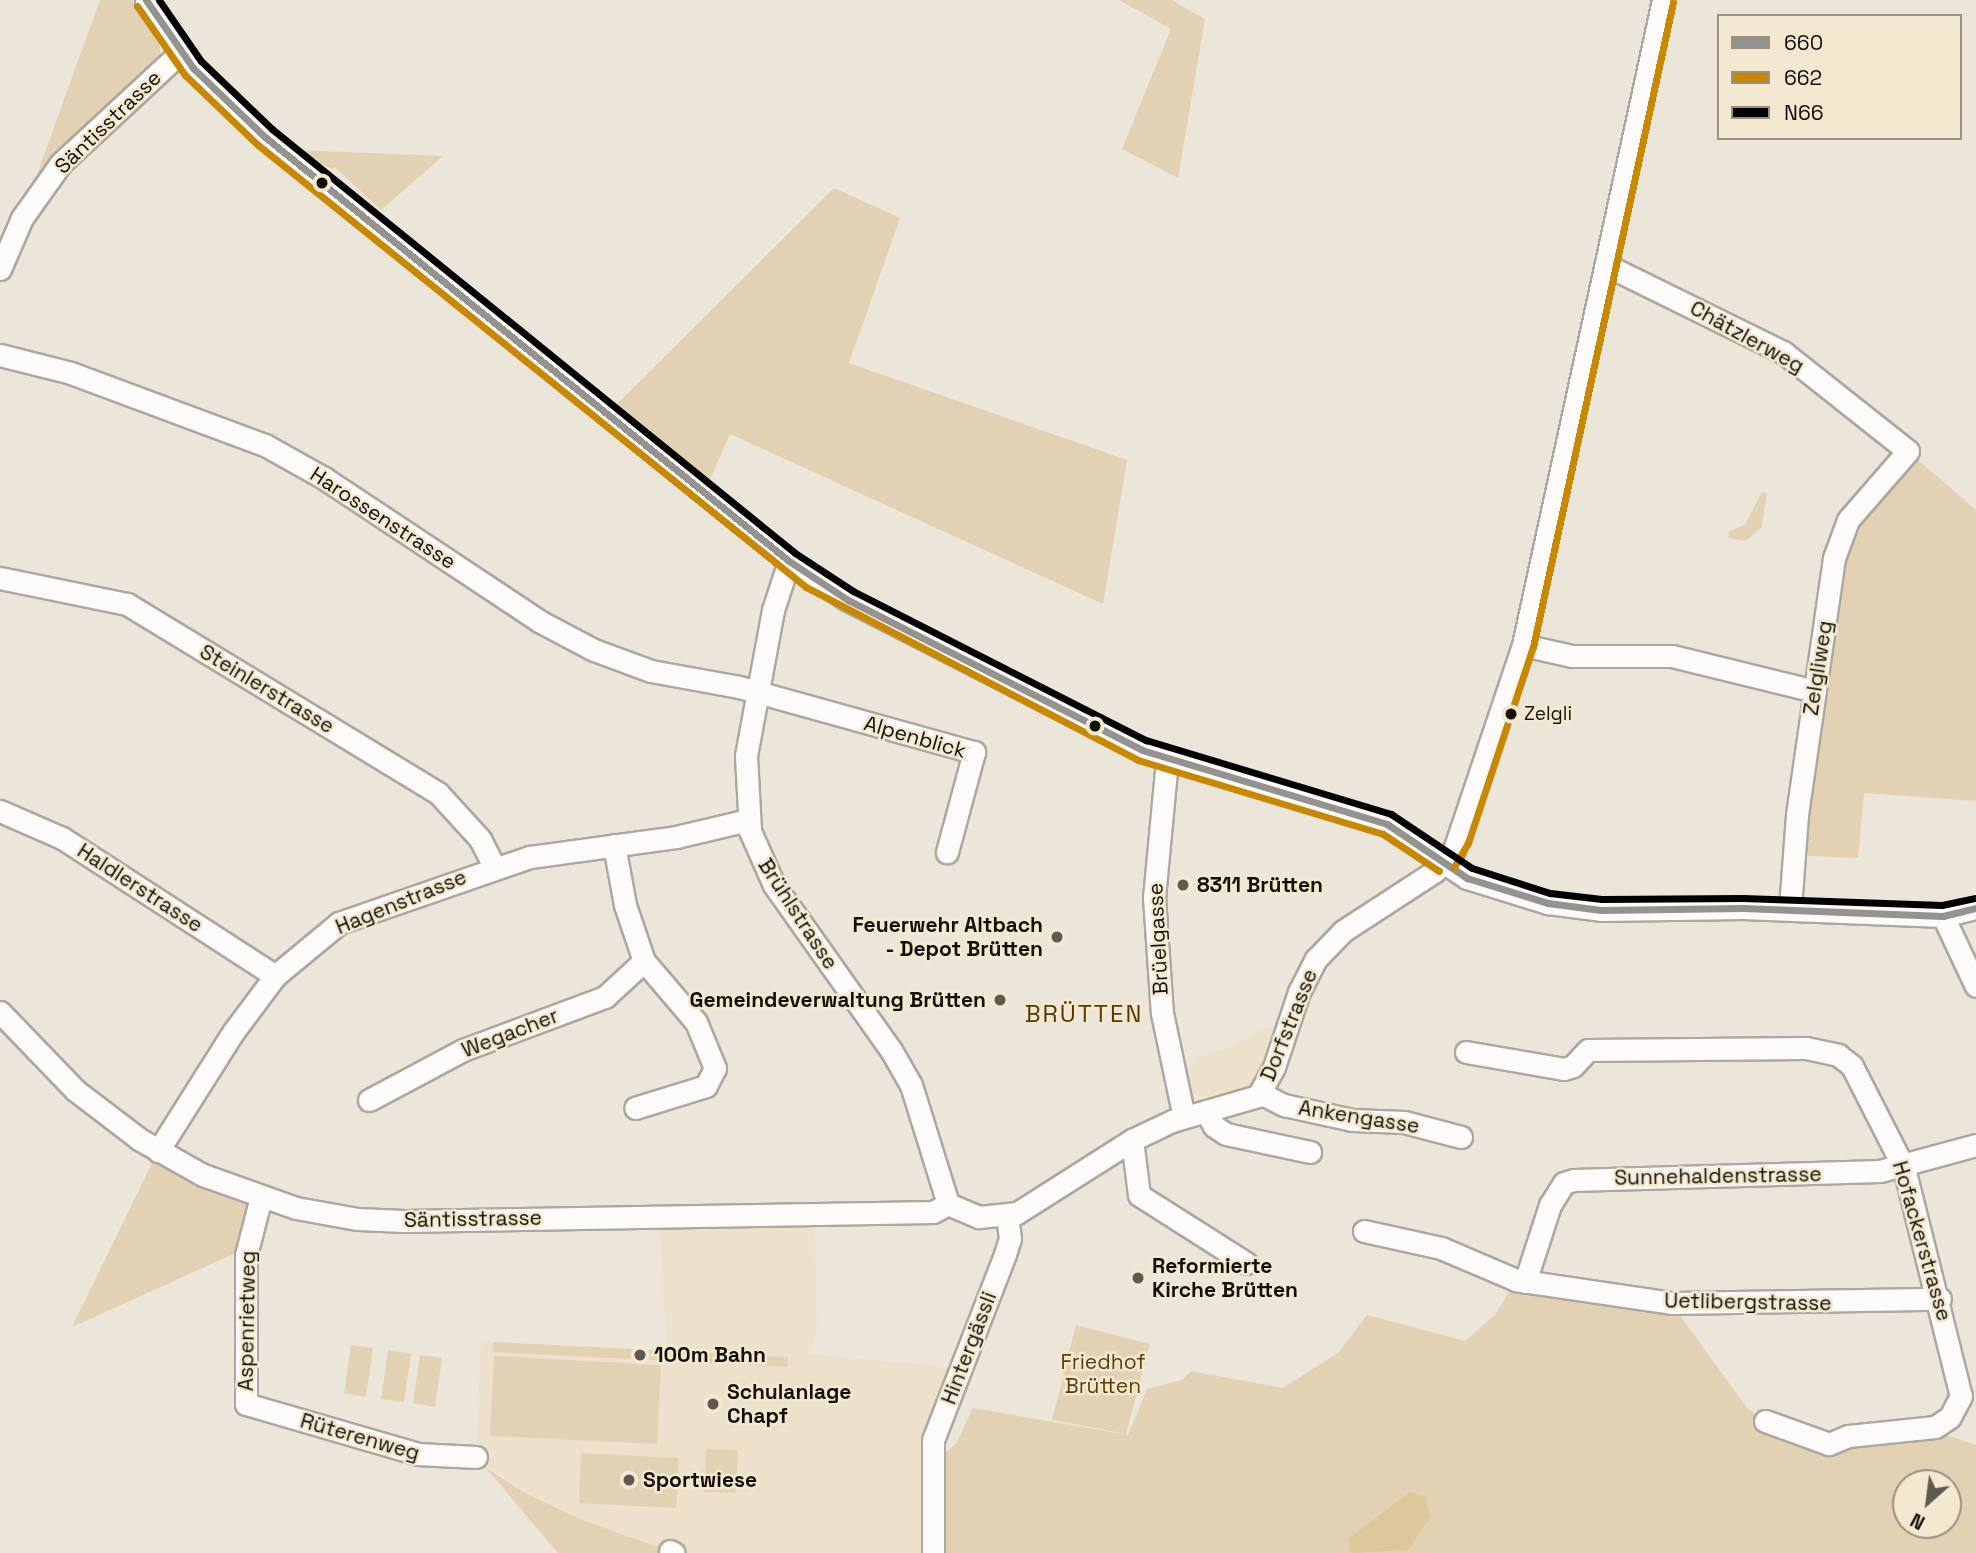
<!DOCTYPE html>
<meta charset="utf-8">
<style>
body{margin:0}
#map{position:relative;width:1976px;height:1553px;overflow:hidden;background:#ece5d9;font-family:"Space Grotesk",sans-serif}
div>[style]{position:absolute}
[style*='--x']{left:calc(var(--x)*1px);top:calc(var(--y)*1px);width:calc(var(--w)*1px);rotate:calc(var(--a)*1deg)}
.built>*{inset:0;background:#ede1cb}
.green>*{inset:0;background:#e2d2b3}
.forest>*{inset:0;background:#ddc79b}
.roads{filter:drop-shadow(2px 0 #ada89f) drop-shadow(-2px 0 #ada89f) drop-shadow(0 2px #ada89f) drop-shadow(0 -2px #ada89f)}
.minor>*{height:21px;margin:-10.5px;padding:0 10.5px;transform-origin:10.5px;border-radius:10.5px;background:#fcfbf9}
.bus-1>*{height:7px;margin:-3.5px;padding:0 3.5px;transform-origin:3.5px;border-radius:3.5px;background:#95938f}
.bus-2>*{height:7px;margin:-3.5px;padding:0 3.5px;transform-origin:3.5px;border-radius:3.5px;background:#c98801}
.bus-3>*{height:7px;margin:-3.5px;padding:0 3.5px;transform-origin:3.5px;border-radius:3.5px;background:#000}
.dots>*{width:19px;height:19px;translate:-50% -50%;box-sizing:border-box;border:4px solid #f4e8d1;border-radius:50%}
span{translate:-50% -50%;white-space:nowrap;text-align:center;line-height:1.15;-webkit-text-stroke:5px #f4e8d1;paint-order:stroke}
.bus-label{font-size:19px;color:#130f07}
.left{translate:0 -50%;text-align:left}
.street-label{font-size:21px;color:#130f07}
.poi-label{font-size:21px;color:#130f07;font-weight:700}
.right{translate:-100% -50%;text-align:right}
.park-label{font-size:21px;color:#553e03}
.quarter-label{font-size:24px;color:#593700;letter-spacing:2px}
.legend{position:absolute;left:1717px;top:14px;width:245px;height:126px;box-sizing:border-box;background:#f4e8d1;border:2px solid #9a9180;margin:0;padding:9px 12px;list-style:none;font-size:21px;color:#130f07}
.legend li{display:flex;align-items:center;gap:14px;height:35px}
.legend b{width:35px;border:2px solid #9a9180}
.north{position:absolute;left:1892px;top:1469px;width:70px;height:70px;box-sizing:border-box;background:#f4e8d1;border:2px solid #9a9180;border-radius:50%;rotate:208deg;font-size:19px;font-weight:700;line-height:28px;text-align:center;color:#130f07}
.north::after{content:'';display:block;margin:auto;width:24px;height:32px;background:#5f5a50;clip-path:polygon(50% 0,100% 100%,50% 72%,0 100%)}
</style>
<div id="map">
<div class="built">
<div style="clip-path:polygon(1278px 1027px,1255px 1080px,1237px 1092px,1216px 1099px,1191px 1094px,1189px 1085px,1184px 1086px,1181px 1073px,1200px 1056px,1223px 1050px,1260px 1029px)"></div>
<div style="clip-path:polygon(814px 1213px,817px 1330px,807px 1354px,960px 1368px,933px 1440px,933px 1553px,674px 1553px,580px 1519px,525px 1493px,476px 1457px,481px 1341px,667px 1351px,659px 1215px)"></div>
</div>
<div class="green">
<div style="clip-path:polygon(100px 0,132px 0,160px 46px,160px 60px,35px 180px)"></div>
<div style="clip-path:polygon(1119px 0,1172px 0,1205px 19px,1178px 178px,1122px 149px,1171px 29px)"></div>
<div style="clip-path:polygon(295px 150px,443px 156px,381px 210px,335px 167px,332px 169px)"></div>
<div style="clip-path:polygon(834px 188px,900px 218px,849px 363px,1127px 460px,1103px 604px,730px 434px,708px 484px,613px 408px)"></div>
<div style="clip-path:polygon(1908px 451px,1976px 510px,1976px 801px,1864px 793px,1858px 858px,1794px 855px,1834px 558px)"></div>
<div style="clip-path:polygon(1762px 492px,1767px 493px,1762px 527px,1746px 541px,1728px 538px,1729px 531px,1745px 525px)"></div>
<div style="clip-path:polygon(158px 1151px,261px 1197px,238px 1252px,72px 1327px)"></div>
<div style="clip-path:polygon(evenodd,1513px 1286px,1671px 1303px,1747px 1408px,1765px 1421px,1829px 1444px,1935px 1427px,1943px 1434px,1976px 1445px,1976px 1553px,933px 1553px,935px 1461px,956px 1444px,973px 1408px,1128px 1435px,1147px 1389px,1182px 1380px,1191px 1371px,1283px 1388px,1339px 1352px,1367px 1315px,1465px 1341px,1495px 1315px,1513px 1286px,1906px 1483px,1948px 1483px,1948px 1525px,1906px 1525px,1906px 1483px)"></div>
<div style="clip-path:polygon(1076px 1325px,1150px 1344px,1126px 1434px,1052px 1420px)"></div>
<div style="clip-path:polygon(493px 1342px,788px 1357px,787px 1367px,493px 1352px)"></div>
<div style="clip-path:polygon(351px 1345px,373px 1348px,366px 1397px,344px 1393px)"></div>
<div style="clip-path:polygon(388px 1350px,411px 1354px,404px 1402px,381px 1399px)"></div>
<div style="clip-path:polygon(420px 1355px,442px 1358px,435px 1407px,413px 1403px)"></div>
<div style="clip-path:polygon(494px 1356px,661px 1365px,657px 1444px,490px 1436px)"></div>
<div style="clip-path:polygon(706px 1449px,738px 1450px,736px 1493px,704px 1492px)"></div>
<div style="clip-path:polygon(581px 1453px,679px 1458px,676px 1508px,579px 1503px)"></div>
<div style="clip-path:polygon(485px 1467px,525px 1493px,580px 1519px,674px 1553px,558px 1553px)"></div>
</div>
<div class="forest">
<div style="clip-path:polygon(1410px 1492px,1425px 1497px,1430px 1517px,1408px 1550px,1351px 1553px,1348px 1539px)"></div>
</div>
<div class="roads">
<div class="minor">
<div style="--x:146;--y:0;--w:83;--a:55.3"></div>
<div style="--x:193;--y:68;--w:100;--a:43.8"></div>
<div style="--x:265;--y:137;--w:674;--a:38.98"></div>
<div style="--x:789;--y:561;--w:71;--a:33.5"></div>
<div style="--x:848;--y:600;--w:330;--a:27"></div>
<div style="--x:1142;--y:750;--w:256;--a:16.8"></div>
<div style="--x:1387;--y:824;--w:97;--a:34"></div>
<div style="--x:1467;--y:878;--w:85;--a:17.2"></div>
<div style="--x:1548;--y:903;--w:53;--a:7.5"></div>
<div style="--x:1601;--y:910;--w:142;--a:-0.8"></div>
<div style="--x:1743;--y:908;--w:200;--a:2.3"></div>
<div style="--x:1943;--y:916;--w:34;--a:-14"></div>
<div style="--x:1608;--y:266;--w:195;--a:26.2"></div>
<div style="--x:1783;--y:352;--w:159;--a:38.4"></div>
<div style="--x:1908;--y:451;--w:91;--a:131"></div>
<div style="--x:1848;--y:520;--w:40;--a:110.2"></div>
<div style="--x:1834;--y:558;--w:260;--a:98.2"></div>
<div style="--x:1797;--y:815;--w:94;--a:94.3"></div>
<div style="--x:0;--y:269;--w:56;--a:-66.7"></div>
<div style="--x:22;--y:218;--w:67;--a:-54.7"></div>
<div style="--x:61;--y:163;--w:163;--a:-42.8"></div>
<div style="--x:0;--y:355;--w:73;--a:14.2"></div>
<div style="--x:71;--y:373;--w:207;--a:20.4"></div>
<div style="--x:265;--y:445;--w:68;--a:29.2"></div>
<div style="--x:324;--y:478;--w:258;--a:33.6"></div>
<div style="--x:539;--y:621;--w:62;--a:27.8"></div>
<div style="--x:594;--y:650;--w:61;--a:20.2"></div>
<div style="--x:651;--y:671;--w:89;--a:10.3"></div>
<div style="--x:739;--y:687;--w:244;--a:15.5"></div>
<div style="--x:974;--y:752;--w:104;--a:105.1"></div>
<div style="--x:789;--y:561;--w:52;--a:108.1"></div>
<div style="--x:773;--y:610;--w:148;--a:100.5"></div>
<div style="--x:746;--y:756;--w:75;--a:86.9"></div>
<div style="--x:750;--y:831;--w:59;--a:66"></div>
<div style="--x:774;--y:885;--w:202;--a:54.7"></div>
<div style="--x:891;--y:1050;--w:40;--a:60.3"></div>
<div style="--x:911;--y:1085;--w:125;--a:72.7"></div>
<div style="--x:0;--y:578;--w:130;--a:11.6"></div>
<div style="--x:127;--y:604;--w:364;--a:31.3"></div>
<div style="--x:438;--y:793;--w:62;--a:47.6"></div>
<div style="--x:480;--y:839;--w:30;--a:63"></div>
<div style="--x:1523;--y:645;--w:50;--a:12.7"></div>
<div style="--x:1572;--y:656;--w:100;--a:0"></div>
<div style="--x:1672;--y:656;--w:147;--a:13.8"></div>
<div style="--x:1167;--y:760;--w:138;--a:95.4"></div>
<div style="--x:1154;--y:897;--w:116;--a:86.1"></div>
<div style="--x:1162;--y:1013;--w:106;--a:78.1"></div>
<div style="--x:0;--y:811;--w:68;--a:23.5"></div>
<div style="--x:62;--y:838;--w:254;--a:32.9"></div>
<div style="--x:614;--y:845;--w:61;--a:79.6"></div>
<div style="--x:625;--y:905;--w:59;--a:71.3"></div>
<div style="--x:644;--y:961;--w:80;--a:49.6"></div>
<div style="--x:696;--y:1022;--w:50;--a:67.6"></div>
<div style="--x:715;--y:1068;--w:20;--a:117"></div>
<div style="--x:706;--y:1086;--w:74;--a:162.8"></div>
<div style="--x:1943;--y:916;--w:77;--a:64.8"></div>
<div style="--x:0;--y:1012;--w:108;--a:46.1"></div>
<div style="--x:75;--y:1090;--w:81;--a:37.4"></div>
<div style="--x:139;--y:1139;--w:73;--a:29.4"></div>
<div style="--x:203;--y:1175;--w:99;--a:19.5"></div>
<div style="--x:296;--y:1208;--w:63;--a:10.1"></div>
<div style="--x:358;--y:1219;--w:46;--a:2.5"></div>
<div style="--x:404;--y:1221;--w:529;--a:-0.97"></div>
<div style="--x:933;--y:1212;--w:17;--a:-28"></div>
<div style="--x:1466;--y:1052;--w:99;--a:9.8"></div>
<div style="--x:1564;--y:1069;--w:9;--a:-18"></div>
<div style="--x:1573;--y:1066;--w:22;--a:-47"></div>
<div style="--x:1588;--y:1050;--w:218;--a:-0.5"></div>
<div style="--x:1806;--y:1048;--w:33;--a:12"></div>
<div style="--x:1838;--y:1055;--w:18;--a:38"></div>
<div style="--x:1852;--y:1066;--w:114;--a:63"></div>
<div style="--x:1904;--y:1168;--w:235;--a:76"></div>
<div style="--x:1961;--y:1396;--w:24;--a:118"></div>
<div style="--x:1950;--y:1417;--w:18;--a:146"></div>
<div style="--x:1935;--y:1427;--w:87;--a:174.1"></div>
<div style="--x:1848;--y:1436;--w:21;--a:157"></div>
<div style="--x:1829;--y:1444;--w:68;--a:-160.2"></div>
<div style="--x:1260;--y:1093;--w:27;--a:27"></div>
<div style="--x:1284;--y:1105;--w:70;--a:12.4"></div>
<div style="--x:1352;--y:1120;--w:52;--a:2.2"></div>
<div style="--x:1404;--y:1122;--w:59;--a:14.7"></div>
<div style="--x:369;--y:1100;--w:106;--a:-28"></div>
<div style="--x:463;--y:1050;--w:152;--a:-20.5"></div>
<div style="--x:605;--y:997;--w:53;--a:-42.7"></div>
<div style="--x:1206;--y:1111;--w:17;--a:62"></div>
<div style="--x:1214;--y:1126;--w:14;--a:34"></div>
<div style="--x:1226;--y:1134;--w:86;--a:12.1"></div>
<div style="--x:1132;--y:1140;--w:55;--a:82.7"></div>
<div style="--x:1139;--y:1195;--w:127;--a:32.4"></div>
<div style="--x:158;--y:1151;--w:142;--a:-57.7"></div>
<div style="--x:234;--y:1031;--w:69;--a:-53.3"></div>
<div style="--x:275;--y:976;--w:83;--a:-39.6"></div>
<div style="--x:339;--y:923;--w:202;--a:-19.1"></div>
<div style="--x:530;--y:857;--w:147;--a:-7.8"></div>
<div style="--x:676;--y:837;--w:74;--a:-13.3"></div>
<div style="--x:261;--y:1197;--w:60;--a:104.5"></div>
<div style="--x:246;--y:1255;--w:149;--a:90"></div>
<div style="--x:246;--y:1404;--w:179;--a:16.2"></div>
<div style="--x:418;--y:1454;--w:58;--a:3"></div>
<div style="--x:948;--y:1204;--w:34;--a:23"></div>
<div style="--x:979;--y:1217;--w:38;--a:-6"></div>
<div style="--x:1017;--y:1213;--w:136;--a:-32.4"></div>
<div style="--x:1132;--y:1140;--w:44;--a:-25.4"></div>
<div style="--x:1172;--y:1121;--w:90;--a:-16.2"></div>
<div style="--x:1258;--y:1096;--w:33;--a:-61"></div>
<div style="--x:1274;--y:1067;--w:79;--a:-71.6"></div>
<div style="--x:1299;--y:992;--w:37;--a:-63"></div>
<div style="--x:1316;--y:959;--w:39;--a:-46"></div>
<div style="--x:1343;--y:931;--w:110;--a:-33.1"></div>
<div style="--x:1435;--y:871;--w:28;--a:-48"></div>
<div style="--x:1454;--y:850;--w:216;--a:-71.4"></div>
<div style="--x:1523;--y:645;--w:660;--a:-77.75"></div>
<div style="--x:1364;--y:1231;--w:79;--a:12.4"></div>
<div style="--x:1441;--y:1248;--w:82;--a:23.1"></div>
<div style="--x:1516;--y:1280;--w:157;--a:8.4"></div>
<div style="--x:1671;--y:1303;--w:269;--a:-0.9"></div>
<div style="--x:1525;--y:1282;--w:81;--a:-72"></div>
<div style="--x:1550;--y:1205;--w:26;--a:-58"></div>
<div style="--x:1564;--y:1183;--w:10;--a:-17"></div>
<div style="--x:1574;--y:1180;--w:306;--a:-1.7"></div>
<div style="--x:1880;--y:1171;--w:99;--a:-15.2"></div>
<div style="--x:670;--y:1551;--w:4;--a:27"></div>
<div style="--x:933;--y:1553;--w:113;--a:-90"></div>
<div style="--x:933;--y:1440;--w:199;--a:-68.8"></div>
<div style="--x:1005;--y:1254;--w:16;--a:-72"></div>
<div style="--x:1010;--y:1239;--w:24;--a:-97"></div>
</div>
</div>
<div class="bus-1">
<div style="--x:146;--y:0;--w:83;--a:55.3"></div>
<div style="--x:193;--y:68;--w:100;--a:43.8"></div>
<div style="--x:265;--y:137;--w:674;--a:38.98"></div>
<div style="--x:789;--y:561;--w:71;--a:33.5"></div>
<div style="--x:848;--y:600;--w:330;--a:27"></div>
<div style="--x:1142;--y:750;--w:256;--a:16.8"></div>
<div style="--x:1387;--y:824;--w:97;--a:34"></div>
<div style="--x:1467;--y:878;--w:85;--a:17.2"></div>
<div style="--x:1548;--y:903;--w:53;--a:7.5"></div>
<div style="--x:1601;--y:910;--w:142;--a:-0.8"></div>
<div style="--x:1743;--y:908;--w:200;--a:2.3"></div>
<div style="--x:1943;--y:916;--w:34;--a:-14"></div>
</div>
<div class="bus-2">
<div style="--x:137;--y:6;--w:84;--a:55.2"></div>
<div style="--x:185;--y:75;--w:101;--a:43.8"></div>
<div style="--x:258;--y:145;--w:704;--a:38.89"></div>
<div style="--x:806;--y:587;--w:374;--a:27.5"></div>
<div style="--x:1138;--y:760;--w:256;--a:16.8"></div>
<div style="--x:1383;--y:834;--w:67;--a:33.5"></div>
<div style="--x:1454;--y:867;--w:28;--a:-60"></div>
<div style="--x:1468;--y:843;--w:206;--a:-71.7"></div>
<div style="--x:1533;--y:647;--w:660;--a:-77.75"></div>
</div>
<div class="bus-3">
<div style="--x:159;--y:0;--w:74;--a:55.5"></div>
<div style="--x:201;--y:61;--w:98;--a:43.8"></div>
<div style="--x:272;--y:129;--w:673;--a:39.03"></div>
<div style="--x:795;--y:553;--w:69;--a:33.2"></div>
<div style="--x:853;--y:591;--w:329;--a:27"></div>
<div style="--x:1146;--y:740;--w:256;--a:16.8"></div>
<div style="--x:1391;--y:814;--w:97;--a:33.7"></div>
<div style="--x:1472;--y:868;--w:82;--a:17.8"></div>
<div style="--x:1550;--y:893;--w:52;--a:6.6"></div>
<div style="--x:1602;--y:899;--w:141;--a:-0.4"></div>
<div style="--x:1743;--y:898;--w:199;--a:2"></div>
<div style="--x:1942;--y:905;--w:33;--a:-12"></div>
</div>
<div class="dots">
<div style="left:322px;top:183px;background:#130f07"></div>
<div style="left:1511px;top:714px;background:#130f07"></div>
<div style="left:1095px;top:726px;background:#130f07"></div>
<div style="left:1183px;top:885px;background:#5f5a50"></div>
<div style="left:1057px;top:937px;background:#5f5a50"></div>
<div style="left:1000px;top:1000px;background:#5f5a50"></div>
<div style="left:1138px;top:1278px;background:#5f5a50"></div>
<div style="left:640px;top:1355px;background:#5f5a50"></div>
<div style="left:713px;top:1404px;background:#5f5a50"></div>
<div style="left:629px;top:1480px;background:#5f5a50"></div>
</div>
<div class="bus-label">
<span class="left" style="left:1524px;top:714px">Zelgli</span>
</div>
<div class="street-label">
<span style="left:108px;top:122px;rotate:-44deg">Säntisstrasse</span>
<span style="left:1747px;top:337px;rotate:29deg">Chätzlerweg</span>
<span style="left:383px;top:518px;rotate:33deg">Harossenstrasse</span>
<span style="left:1818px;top:668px;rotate:-81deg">Zelgliweg</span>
<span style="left:267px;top:689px;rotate:31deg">Steinlerstrasse</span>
<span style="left:915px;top:737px;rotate:16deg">Alpenblick</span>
<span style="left:140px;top:888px;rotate:33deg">Haldlerstrasse</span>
<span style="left:401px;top:902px;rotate:-22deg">Hagenstrasse</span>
<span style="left:798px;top:914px;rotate:57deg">Brühlstrasse</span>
<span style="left:1158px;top:939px;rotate:-93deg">Brüelgasse</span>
<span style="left:1289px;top:1025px;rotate:-68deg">Dorfstrasse</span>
<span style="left:510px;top:1033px;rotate:-21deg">Wegacher</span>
<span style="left:1359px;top:1117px;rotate:9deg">Ankengasse</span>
<span style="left:1718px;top:1176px;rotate:-1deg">Sunnehaldenstrasse</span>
<span style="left:473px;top:1219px;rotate:-1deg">Säntisstrasse</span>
<span style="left:1922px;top:1241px;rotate:74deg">Hofackerstrasse</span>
<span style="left:1748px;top:1302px;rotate:1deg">Uetlibergstrasse</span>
<span style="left:247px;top:1321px;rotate:-89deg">Aspenrietweg</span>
<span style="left:969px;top:1348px;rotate:-69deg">Hintergässli</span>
<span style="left:360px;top:1437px;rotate:16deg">Rüterenweg</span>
</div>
<div class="poi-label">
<span class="left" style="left:1197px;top:885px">8311 Brütten</span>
<span class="right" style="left:1043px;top:937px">Feuerwehr Altbach<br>- Depot Brütten</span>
<span class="right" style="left:986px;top:1000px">Gemeindeverwaltung Brütten</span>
<span class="left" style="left:1152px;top:1278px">Reformierte<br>Kirche Brütten</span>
<span class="left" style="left:654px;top:1355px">100m Bahn</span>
<span class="left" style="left:727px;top:1404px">Schulanlage<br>Chapf</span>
<span class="left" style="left:643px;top:1480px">Sportwiese</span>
</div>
<div class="park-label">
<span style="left:1103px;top:1374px">Friedhof<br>Brütten</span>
</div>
<div class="quarter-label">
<span style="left:1084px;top:1014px">BRÜTTEN</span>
</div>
<ul class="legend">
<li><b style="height:9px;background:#95938f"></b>660</li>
<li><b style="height:9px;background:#c98801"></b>662</li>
<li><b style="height:9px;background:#000"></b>N66</li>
</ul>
<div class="north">N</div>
</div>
